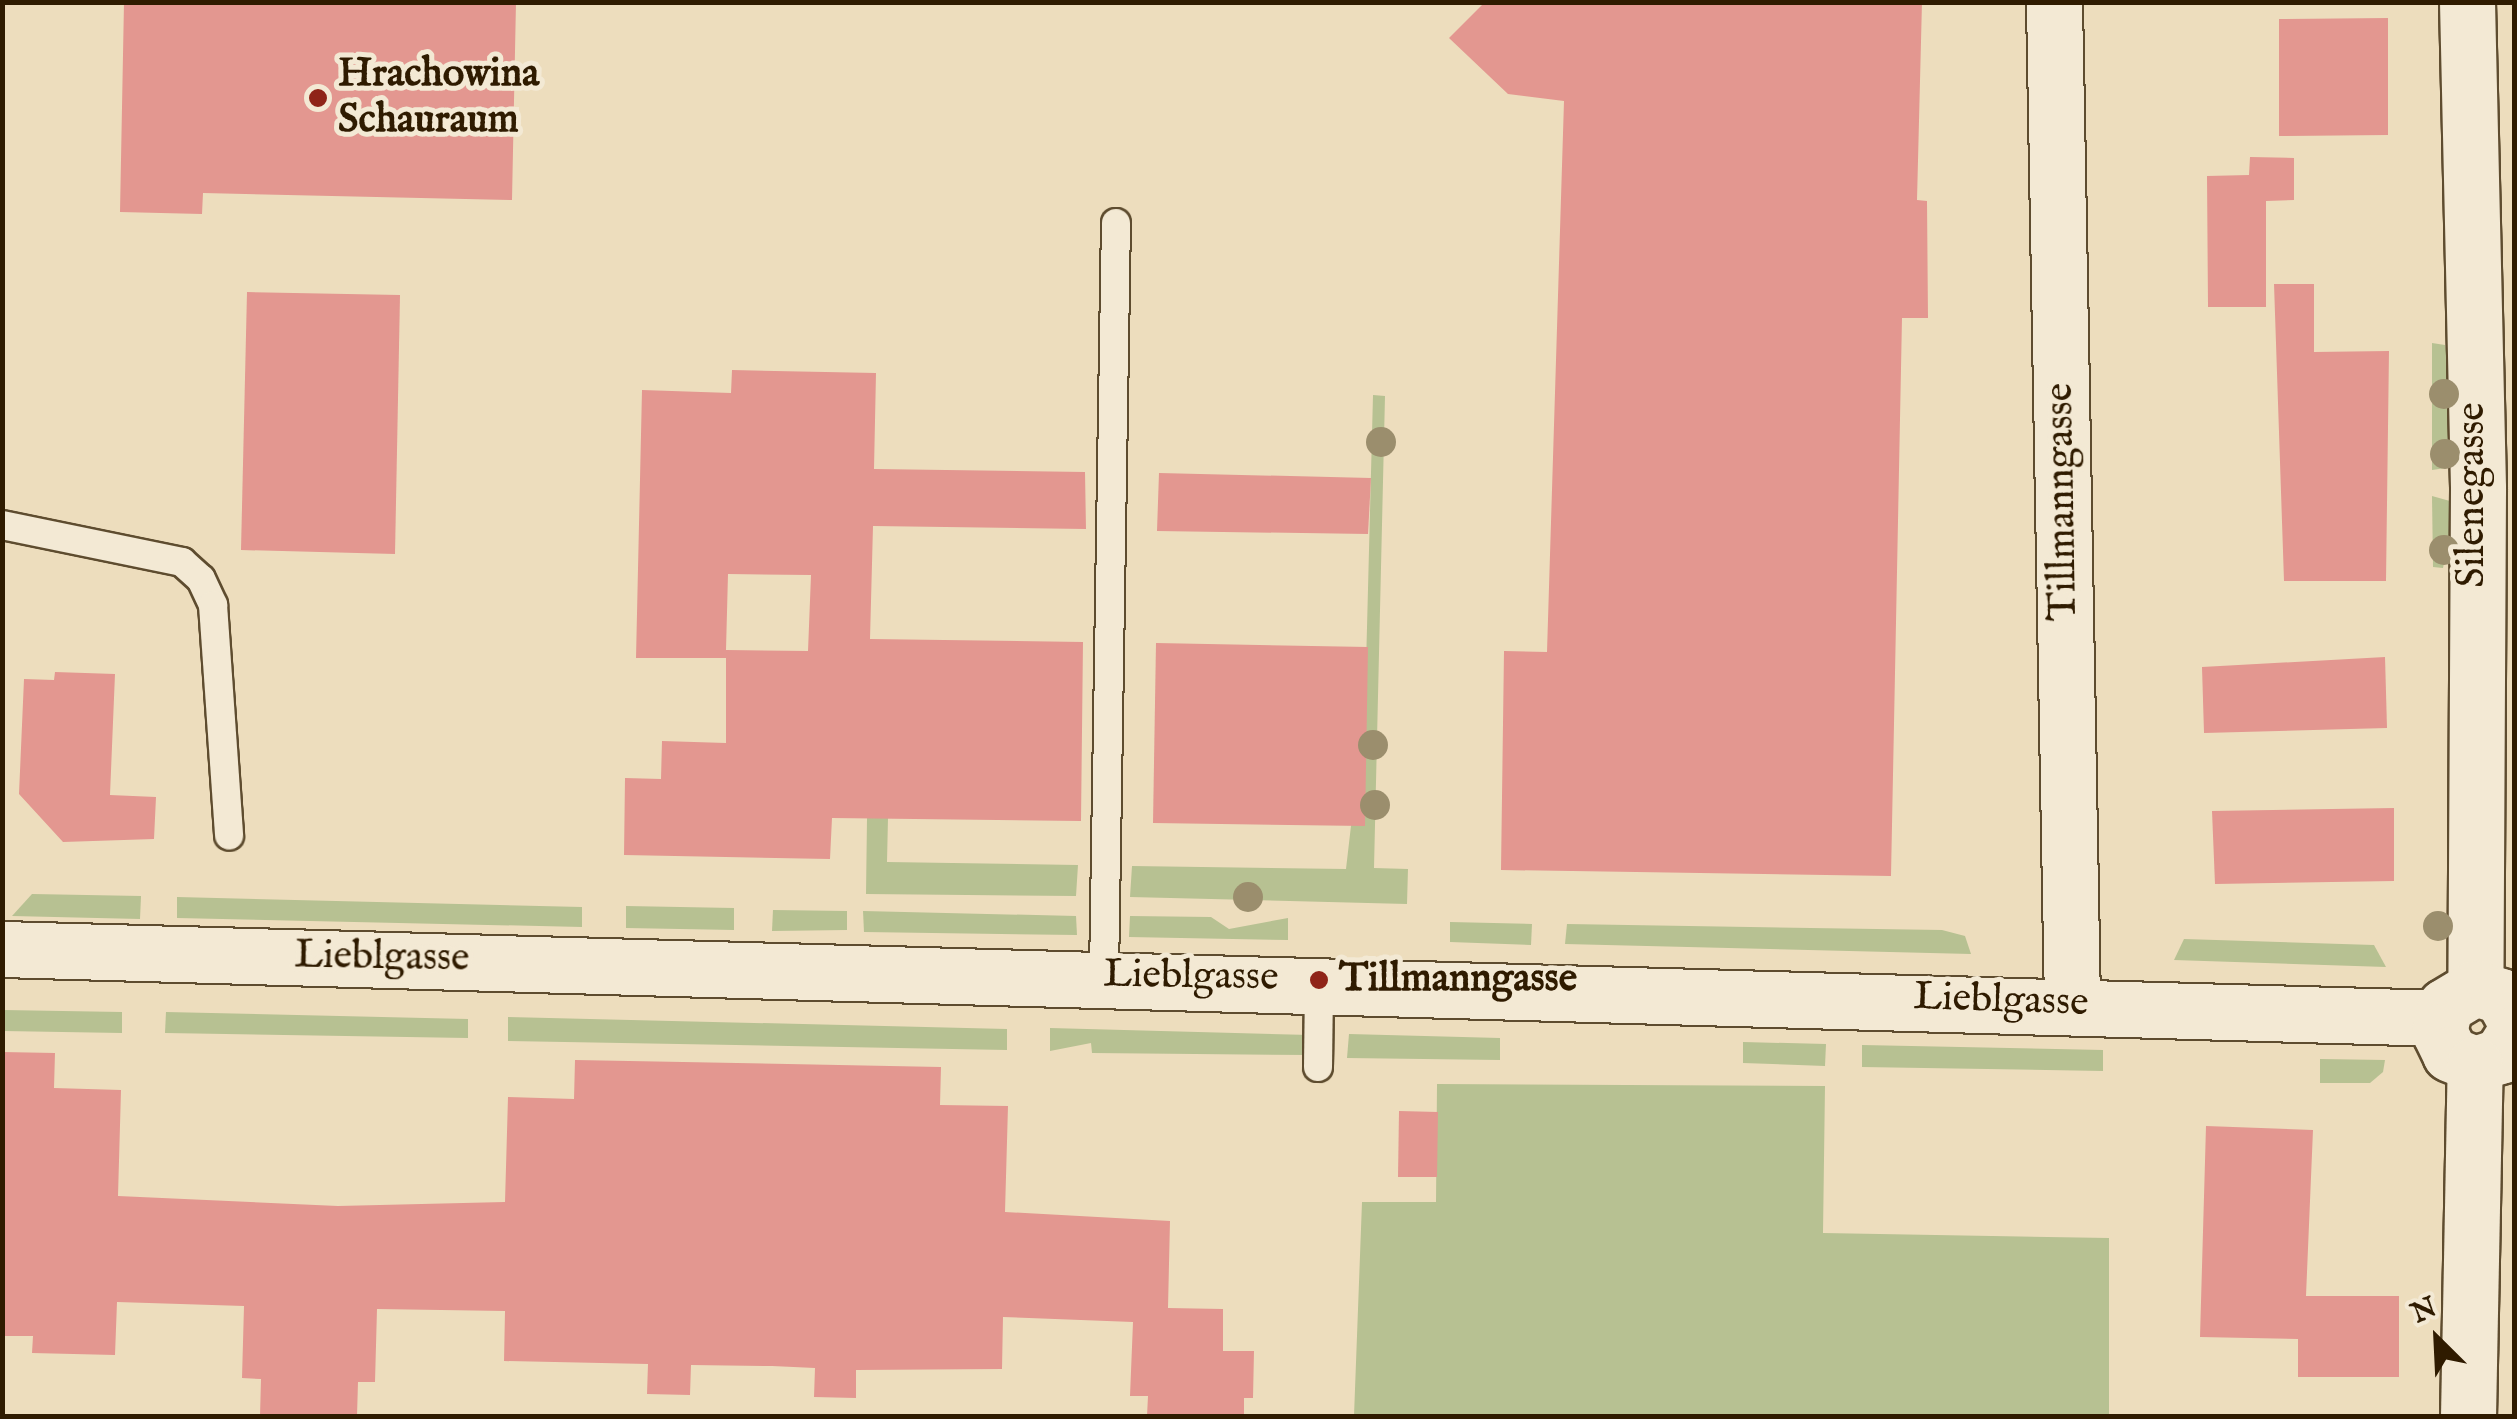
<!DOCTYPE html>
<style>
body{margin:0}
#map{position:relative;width:2517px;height:1419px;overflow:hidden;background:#edddbd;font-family:"IM FELL English",serif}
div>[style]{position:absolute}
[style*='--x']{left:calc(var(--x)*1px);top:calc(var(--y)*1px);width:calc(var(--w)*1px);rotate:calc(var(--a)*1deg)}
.green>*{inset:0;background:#b7c192}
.building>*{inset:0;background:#e39790}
.roads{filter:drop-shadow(2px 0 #5e4c2f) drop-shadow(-2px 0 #5e4c2f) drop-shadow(0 2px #5e4c2f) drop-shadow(0 -2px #5e4c2f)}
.lane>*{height:28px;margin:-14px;padding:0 14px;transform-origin:14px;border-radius:14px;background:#f3e9d4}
.street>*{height:55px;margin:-27.5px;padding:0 27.5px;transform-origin:27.5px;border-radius:27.5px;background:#f3e9d4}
.trees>*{width:30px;height:30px;margin:-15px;border-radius:50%;background:#9b8e6d}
.dots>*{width:28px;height:28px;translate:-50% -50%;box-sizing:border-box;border:5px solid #f3e9d4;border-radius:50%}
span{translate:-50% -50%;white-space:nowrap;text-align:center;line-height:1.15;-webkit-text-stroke:10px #f3e9d4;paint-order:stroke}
.poi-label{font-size:40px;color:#2f1b00;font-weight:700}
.left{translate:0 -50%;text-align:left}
.street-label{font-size:40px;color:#2f1b00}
.frame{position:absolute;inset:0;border:5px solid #2f1b00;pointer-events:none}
.north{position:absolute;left:2387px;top:1289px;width:100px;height:100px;-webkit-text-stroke:8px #f3e9d4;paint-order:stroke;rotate:336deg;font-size:28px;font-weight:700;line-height:40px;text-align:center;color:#2f1b00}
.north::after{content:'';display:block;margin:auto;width:35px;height:45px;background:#2f1b00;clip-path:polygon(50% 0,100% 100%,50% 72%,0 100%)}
</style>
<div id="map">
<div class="green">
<div style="clip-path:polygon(2432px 343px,2445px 345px,2453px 377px,2460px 466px,2432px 470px)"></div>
<div style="clip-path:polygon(1373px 395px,1385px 396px,1374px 868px,1408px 869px,1407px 904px,1130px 897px,1132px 866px,1346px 869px,1365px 705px)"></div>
<div style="clip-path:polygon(2432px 496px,2457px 503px,2443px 568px,2433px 567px)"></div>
<div style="clip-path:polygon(867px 818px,888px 818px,887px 862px,1078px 865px,1076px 896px,866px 894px)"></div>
<div style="clip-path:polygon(32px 894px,141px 896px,140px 919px,12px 916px)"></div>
<div style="clip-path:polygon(177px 897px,582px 907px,582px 927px,177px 918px)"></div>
<div style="clip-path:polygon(626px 906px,734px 908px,734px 930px,626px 928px)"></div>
<div style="clip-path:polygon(773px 910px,847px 911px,847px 930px,772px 931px)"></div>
<div style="clip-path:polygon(863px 911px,1076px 916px,1077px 935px,864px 932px)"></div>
<div style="clip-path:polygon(1130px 916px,1211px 917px,1229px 929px,1288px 918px,1288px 940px,1129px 937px)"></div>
<div style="clip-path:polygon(1450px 922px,1532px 924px,1531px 945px,1450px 942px)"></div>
<div style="clip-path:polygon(1567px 924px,1942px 930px,1965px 936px,1971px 954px,1565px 944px)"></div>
<div style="clip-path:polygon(2184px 939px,2374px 945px,2386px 967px,2174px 960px)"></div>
<div style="clip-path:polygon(3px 1010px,122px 1012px,122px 1033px,3px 1031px)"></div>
<div style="clip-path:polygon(166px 1012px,468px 1019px,468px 1038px,165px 1033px)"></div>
<div style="clip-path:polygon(508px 1017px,1007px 1029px,1007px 1050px,508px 1041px)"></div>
<div style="clip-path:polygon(1050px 1028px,1310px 1035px,1310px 1055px,1092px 1053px,1091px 1043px,1050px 1051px)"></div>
<div style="clip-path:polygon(1349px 1034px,1500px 1038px,1500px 1060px,1347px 1058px)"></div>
<div style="clip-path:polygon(1743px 1042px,1826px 1044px,1825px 1066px,1743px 1063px)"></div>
<div style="clip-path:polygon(1862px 1045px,2103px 1050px,2103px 1071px,1862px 1067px)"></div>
<div style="clip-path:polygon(2320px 1059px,2385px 1060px,2383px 1072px,2370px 1083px,2320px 1083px)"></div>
<div style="clip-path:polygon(1437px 1084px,1825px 1086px,1823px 1233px,2109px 1238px,2109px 1416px,1354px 1416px,1362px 1202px,1436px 1202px)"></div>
</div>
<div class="building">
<div style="clip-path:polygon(124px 2px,516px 2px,512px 200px,203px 193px,202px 214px,120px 212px)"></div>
<div style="clip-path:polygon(1485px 2px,1922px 2px,1917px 200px,1927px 201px,1928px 318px,1902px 318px,1891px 876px,1501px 870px,1504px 651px,1547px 652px,1564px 101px,1508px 94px,1449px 38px)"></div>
<div style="clip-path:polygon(2388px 18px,2388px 135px,2279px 136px,2279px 19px)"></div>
<div style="clip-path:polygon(2250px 157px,2294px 158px,2294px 200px,2266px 201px,2266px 307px,2208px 307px,2207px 176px,2249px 175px)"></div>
<div style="clip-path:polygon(2274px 284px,2314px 284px,2314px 352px,2389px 351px,2386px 581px,2284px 581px)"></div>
<div style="clip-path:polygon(247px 292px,400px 295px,395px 554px,241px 550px)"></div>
<div style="clip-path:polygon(evenodd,732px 370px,876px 373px,874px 469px,1085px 472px,1086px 529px,873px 526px,870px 639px,1083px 642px,1081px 821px,832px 818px,830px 859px,624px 855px,625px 778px,661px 779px,662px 741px,726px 743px,726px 658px,636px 658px,642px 390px,731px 393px,732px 370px,728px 574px,811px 575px,808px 651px,726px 650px,728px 574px)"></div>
<div style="clip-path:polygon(1159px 473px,1371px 478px,1368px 534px,1157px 531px)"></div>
<div style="clip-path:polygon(1156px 643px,1368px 647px,1365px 826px,1153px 823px)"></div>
<div style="clip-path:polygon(2385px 657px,2387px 728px,2204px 733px,2202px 667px)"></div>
<div style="clip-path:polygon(55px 672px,115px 674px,110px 795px,156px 797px,154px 839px,63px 842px,19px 794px,24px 679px,54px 680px)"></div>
<div style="clip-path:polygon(2394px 808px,2394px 881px,2215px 884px,2212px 811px)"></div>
<div style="clip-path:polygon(2px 1052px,55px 1053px,54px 1088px,121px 1090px,118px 1196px,338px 1206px,505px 1202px,508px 1097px,574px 1099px,575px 1060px,941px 1067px,940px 1105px,1008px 1106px,1005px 1212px,1170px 1221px,1168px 1308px,1223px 1309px,1223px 1351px,1254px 1351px,1253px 1398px,1244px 1398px,1244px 1416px,1147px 1416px,1148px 1396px,1130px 1396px,1133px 1322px,1003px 1317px,1002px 1369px,856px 1370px,856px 1398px,814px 1397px,815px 1368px,772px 1366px,691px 1365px,690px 1395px,647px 1394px,648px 1364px,504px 1361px,505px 1311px,377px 1309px,375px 1382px,358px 1382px,357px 1416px,260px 1416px,261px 1379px,242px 1378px,244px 1306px,117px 1302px,115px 1355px,32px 1353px,33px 1336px,2px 1336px)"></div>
<div style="clip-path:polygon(1399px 1111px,1438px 1112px,1437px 1177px,1398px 1177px)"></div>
<div style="clip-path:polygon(2206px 1126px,2313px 1130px,2306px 1296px,2399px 1296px,2399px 1377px,2298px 1377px,2298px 1339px,2200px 1337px)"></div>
</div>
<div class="roads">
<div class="lane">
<div style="--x:2;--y:525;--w:184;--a:11.6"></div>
<div style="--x:182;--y:562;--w:25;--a:42"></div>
<div style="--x:201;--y:579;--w:29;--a:65"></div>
<div style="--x:213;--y:605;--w:231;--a:86"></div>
<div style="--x:1104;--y:975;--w:752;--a:-89.09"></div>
<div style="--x:1318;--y:1067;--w:87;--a:-89.3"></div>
</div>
<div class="street">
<div style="--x:2054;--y:2;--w:1000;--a:88.97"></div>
<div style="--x:2467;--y:2;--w:487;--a:88.7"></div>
<div style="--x:2478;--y:489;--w:499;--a:90.3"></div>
<div style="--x:2;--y:949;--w:2439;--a:1.62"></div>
<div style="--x:2514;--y:1019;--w:26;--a:-119"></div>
<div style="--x:2501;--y:996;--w:27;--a:-163"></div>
<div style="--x:2475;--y:988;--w:35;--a:149"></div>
<div style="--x:2445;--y:1006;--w:26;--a:103"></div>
<div style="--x:2439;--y:1031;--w:25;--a:64"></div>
<div style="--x:2450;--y:1054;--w:27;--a:22"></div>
<div style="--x:2475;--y:1064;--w:26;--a:-18"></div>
<div style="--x:2500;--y:1056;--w:26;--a:-58"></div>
<div style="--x:2468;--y:1416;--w:352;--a:-88.9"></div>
</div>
</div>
<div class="trees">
<div style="left:2444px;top:394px"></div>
<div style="left:1381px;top:442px"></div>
<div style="left:2445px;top:454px"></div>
<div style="left:2444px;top:550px"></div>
<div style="left:1373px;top:745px"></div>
<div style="left:1375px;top:805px"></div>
<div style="left:1248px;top:897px"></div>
<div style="left:2438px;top:926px"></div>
</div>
<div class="dots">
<div style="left:318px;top:98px;background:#8f2418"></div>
<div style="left:1319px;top:980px;background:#8f2418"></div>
</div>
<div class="poi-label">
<span class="left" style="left:338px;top:98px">Hrachowina<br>Schauraum</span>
<span class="left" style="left:1339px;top:980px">Tillmanngasse</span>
</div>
<div class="street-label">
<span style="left:2473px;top:495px;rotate:-90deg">Silenegasse</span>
<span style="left:2063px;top:502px;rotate:-91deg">Tillmanngasse</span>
<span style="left:382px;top:958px;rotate:1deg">Lieblgasse</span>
<span style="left:1191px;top:977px;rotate:1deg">Lieblgasse</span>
<span style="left:2001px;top:1001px;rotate:2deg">Lieblgasse</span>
</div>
<div class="frame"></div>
<div class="north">N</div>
</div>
